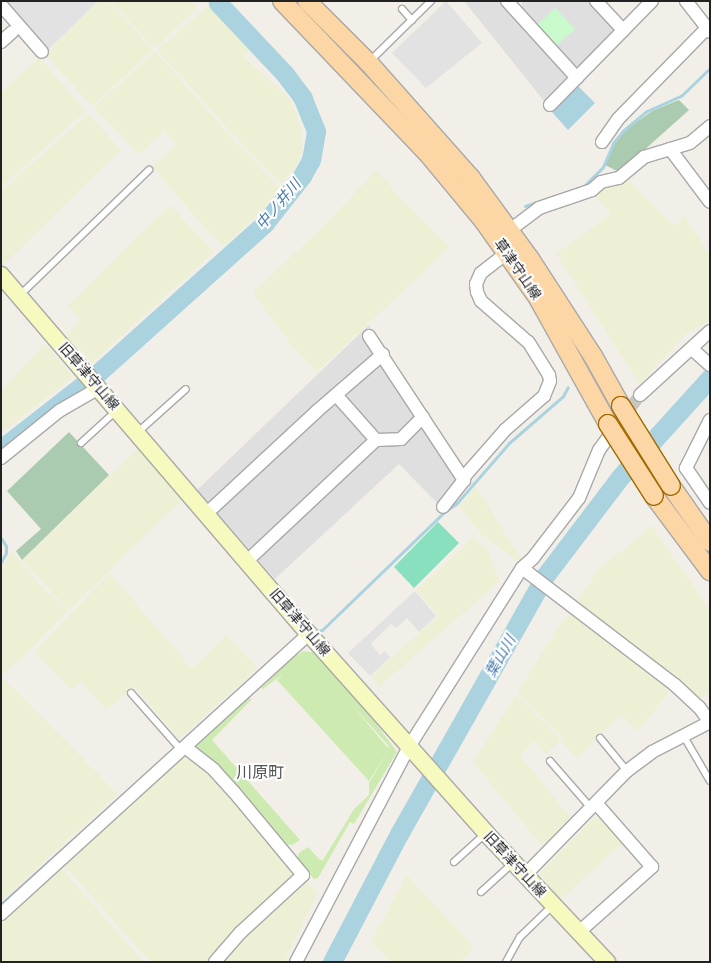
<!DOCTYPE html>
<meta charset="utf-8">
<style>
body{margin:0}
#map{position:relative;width:711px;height:963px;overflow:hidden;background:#f2efe9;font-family:"Golos Text","Noto Sans JP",sans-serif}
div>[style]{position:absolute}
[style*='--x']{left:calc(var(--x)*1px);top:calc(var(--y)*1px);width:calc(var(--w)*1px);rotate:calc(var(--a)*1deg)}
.residential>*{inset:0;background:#e0dfdf}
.farmland>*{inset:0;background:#eef0d5}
.grass>*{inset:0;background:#cdebb0}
.cemetery>*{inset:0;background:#aacbaf}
.park>*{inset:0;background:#c8facc}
.pitch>*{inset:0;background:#88e0be}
.parking>*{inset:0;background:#e2e2e2}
.water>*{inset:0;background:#aad3df}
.stream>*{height:3px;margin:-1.5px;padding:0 1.5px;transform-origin:1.5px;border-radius:1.5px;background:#aad3df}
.river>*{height:19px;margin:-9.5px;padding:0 9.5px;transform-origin:9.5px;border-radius:9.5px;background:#aad3df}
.street-tunnel>*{height:12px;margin-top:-6px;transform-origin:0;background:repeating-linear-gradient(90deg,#c8c6c1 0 12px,transparent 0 18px)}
.roads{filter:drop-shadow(1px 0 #a9a9a9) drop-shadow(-1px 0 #a9a9a9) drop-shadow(0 1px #a9a9a9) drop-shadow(0 -1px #a9a9a9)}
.lane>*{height:6px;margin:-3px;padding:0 3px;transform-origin:3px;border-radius:3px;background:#fff}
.street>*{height:12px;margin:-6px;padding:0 6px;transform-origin:6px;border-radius:6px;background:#fff}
.secondary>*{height:16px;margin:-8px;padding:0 8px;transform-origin:8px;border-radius:8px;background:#f7fabf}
.primary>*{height:18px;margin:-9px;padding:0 9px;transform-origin:9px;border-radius:9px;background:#fcd6a4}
.bridges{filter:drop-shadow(1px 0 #a06b00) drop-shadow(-1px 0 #a06b00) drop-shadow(0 1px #a06b00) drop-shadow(0 -1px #a06b00)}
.primary-bridge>*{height:18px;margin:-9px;padding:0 9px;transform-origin:9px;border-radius:9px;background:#fcd6a4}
span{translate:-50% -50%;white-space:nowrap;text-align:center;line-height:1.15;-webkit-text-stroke:4px #fff;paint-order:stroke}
.street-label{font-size:14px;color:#222}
.water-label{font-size:15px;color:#4a7aab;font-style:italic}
.quarter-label{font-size:16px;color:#555}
.frame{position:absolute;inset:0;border:2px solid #222;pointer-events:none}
</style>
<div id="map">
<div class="residential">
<div style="clip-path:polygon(464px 1px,500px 1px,566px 73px,566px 83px,544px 101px)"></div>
<div style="clip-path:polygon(522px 1px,590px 1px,612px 25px,612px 35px,582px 67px,572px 66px,555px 46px,575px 29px,536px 26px,522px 11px)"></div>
<div style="clip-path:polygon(369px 325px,473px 482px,453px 504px,440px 506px,399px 464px,275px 579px,197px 490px)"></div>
</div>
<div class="farmland">
<div style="clip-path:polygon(99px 1px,108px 1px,153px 50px,92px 106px,45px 54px)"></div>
<div style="clip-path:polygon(110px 1px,190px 1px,197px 8px,155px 48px)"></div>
<div style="clip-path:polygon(210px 5px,251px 48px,244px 57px,288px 97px,297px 114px,302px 134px,302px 152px,296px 167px,281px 184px,251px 154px,157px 50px)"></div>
<div style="clip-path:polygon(155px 51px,240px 147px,280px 188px,262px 210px,226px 245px,222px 245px,197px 219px,153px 167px,177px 144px,165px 131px,139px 154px,94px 108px)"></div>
<div style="clip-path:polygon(39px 57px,86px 111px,1px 187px,1px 93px)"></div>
<div style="clip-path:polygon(88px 114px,121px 150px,3px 265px,1px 262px,1px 191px)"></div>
<div style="clip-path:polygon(377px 170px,397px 194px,450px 247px,317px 372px,294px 348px,253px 293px,320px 229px)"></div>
<div style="clip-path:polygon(628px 180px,674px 226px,685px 216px,710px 256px,710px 320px,686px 334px,640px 384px,556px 254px,611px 214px,595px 196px,603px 189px)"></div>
<div style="clip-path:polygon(170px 205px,214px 252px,92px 363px,66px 336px,80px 320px,68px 305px)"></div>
<div style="clip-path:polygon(45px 343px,73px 377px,1px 433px,1px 390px)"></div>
<div style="clip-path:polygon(139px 447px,183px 499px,69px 610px,22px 561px)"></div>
<div style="clip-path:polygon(476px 486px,521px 559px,519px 561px,482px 535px,459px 506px)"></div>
<div style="clip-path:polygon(651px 525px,710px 610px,710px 692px,698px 702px,576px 603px,600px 567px,632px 543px)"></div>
<div style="clip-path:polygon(474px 537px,487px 549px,500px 581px,379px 687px,371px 676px,438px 616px,416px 590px)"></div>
<div style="clip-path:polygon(12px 551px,40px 585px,68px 611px,22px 658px,1px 676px,1px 568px)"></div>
<div style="clip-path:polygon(110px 573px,192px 669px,226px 635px,258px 668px,179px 739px,135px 687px,106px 710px,81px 682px,72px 690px,34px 652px)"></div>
<div style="clip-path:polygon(578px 612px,673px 687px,638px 731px,621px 715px,577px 758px,563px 744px,565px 740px,517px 693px,560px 624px,571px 614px)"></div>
<div style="clip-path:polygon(3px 678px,118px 794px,1px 901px,1px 679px)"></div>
<div style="clip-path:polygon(516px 695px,561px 740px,546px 754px,535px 741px,520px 755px,572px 819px,544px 848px,473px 762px)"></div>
<div style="clip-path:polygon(186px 752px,210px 773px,299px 875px,209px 962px,150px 962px,64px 865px)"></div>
<div style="clip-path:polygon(602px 815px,624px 842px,561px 899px,539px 874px,596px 816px,598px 818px)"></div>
<div style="clip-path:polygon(61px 868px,97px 909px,144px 962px,1px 962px,1px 923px)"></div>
<div style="clip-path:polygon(407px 875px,475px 948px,459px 962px,390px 962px,371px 942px)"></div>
<div style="clip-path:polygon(306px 882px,318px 893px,284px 962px,223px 962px,251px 931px)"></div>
</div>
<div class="grass">
<div style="clip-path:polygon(304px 651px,317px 653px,352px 691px,397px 752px,354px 824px,350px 822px,318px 878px,314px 879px,297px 861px,299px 853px,308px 847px,320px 860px,323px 860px,354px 809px,369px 795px,369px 783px,389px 749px,388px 745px,350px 703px,389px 749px,369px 781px,277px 680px,283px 674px,263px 689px,261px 688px,292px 658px)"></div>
<div style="clip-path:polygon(249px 696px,251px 700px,212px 740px,300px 840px,292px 845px,284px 844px,194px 747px)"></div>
</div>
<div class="cemetery">
<div style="clip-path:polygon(679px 100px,689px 110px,642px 152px,619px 172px,605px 165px,614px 143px,624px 131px,652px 111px)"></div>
<div style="clip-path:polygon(69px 432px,109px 475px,22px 560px,16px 551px,41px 529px,7px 491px)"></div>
</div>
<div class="park">
<div style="clip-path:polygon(555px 8px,575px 29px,555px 46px,536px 26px)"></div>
</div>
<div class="pitch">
<div style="clip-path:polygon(438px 522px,459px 543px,414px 588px,394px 567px)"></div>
</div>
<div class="parking">
<div style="clip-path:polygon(1px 1px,98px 1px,45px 53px)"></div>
<div style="clip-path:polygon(446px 1px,482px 43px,426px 88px,392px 53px)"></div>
<div style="clip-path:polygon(415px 591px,436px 616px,419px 632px,407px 618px,396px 628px,391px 624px,371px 644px,380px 655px,385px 651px,390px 657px,370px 676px,348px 653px)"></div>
</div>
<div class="water">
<div style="clip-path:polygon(577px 85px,595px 103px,568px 130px,552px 112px)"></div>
</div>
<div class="stream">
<div style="--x:710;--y:19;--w:1;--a:90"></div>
<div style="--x:525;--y:206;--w:62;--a:-18.7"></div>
<div style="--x:584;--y:186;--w:27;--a:-45"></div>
<div style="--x:603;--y:167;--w:26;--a:-67"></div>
<div style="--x:613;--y:143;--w:17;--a:-50"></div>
<div style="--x:624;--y:130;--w:30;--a:-40"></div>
<div style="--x:647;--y:111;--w:37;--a:-24"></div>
<div style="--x:681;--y:96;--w:40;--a:-44"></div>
<div style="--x:1;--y:538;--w:9;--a:58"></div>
<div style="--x:6;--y:546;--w:7;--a:90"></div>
<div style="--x:6;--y:553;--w:10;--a:119"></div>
<div style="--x:313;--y:632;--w:9;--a:-13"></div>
<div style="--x:322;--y:630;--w:168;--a:-44"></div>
<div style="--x:443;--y:513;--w:16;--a:-35"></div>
<div style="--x:456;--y:504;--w:81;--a:-49"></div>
<div style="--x:509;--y:443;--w:72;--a:-41"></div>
<div style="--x:563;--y:396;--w:10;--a:-61"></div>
<div style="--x:1;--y:904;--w:404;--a:-41.9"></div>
</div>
<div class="river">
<div style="--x:98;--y:373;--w:224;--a:-41.9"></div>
<div style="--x:265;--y:223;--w:60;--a:-51.8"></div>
<div style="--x:302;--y:176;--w:18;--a:-61"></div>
<div style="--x:311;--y:160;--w:29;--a:-80"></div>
<div style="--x:316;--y:131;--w:35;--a:-112"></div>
<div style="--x:303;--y:98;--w:30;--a:-127"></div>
<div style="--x:285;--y:74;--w:98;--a:-133.3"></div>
<div style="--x:1;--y:449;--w:104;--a:-38"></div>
<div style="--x:332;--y:962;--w:144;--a:-62.4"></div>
<div style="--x:399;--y:834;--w:296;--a:-60.5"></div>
<div style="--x:545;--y:576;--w:126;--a:-52.8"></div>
<div style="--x:621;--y:476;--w:132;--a:-47.8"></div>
</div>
<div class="street-tunnel">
<div style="--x:609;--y:437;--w:52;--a:-53.6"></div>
</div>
<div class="roads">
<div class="lane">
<div style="--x:402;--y:9;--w:15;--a:48"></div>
<div style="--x:370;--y:61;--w:86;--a:-44.5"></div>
<div style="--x:20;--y:295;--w:180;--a:-44.1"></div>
<div style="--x:138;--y:432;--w:64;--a:-41.9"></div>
<div style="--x:81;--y:443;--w:49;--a:-42.5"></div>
<div style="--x:131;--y:693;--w:76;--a:48.7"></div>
<div style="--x:683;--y:735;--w:53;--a:59.6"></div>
<div style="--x:600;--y:738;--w:43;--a:50.7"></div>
<div style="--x:550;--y:761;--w:62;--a:48.9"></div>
<div style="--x:454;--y:862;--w:42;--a:-42.1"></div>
<div style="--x:481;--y:892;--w:43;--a:-42.2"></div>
<div style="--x:506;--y:962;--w:29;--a:-61"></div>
<div style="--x:520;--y:937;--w:46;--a:-44.1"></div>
</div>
<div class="street">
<div style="--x:507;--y:1;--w:104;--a:47.7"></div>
<div style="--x:596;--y:1;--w:40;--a:47"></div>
<div style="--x:686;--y:1;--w:39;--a:52"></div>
<div style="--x:1;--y:5;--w:62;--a:48.9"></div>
<div style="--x:1;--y:42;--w:15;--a:-42"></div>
<div style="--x:550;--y:105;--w:146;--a:-45.6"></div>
<div style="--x:602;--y:142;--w:28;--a:-55"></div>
<div style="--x:618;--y:119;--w:127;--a:-45.6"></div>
<div style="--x:670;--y:149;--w:66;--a:53"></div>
<div style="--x:510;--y:230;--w:36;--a:-37"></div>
<div style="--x:539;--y:208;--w:56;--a:-18.8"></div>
<div style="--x:592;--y:190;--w:12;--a:-42"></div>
<div style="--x:601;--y:182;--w:18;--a:-13"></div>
<div style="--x:619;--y:178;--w:33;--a:-40"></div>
<div style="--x:644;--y:157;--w:48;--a:-16.9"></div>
<div style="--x:690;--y:143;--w:26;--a:-40"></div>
<div style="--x:369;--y:336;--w:173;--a:56.6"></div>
<div style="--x:464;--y:480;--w:34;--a:128"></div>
<div style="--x:692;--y:349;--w:24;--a:42"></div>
<div style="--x:640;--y:395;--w:95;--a:-42.4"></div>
<div style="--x:337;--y:396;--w:59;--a:48.4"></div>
<div style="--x:710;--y:420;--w:54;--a:116.6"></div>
<div style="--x:686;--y:468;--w:42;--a:55.6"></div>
<div style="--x:1;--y:458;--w:75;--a:-39"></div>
<div style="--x:59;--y:411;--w:46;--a:-29.9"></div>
<div style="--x:463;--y:478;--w:64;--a:-48.8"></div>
<div style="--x:505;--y:430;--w:52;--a:-41.1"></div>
<div style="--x:544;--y:396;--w:16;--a:-68"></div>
<div style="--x:550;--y:381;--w:6;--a:-99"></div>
<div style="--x:549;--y:375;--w:39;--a:-122"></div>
<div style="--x:528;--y:342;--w:62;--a:-138.9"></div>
<div style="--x:481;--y:301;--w:10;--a:-114"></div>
<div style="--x:477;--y:292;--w:8;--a:-97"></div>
<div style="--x:476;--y:284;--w:12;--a:-66"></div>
<div style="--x:481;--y:273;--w:33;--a:-38"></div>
<div style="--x:207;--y:513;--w:150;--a:-42.8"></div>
<div style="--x:317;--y:411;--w:87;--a:-40.8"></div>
<div style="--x:247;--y:561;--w:177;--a:-43.2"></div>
<div style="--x:376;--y:440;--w:25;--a:-2"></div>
<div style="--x:401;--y:439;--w:31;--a:-45"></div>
<div style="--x:522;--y:568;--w:193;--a:37.4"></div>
<div style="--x:675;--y:685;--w:33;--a:43"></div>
<div style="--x:699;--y:707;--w:19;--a:54"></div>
<div style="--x:185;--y:747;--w:37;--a:38"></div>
<div style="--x:214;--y:770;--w:30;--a:48"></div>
<div style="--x:234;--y:792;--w:108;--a:50.3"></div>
<div style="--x:303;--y:875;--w:86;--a:137.4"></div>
<div style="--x:240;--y:933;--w:38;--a:131"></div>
<div style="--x:526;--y:874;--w:144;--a:-45.6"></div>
<div style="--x:627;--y:771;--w:31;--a:-37"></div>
<div style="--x:652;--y:752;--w:65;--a:-27.3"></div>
<div style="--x:1;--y:914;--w:416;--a:-42.3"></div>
<div style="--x:579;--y:932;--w:98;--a:-41.7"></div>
<div style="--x:652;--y:867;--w:85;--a:-131.2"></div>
<div style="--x:296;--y:962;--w:245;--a:-62.3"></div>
<div style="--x:410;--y:745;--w:209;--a:-57.7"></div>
<div style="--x:522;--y:568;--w:15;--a:-42"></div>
<div style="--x:533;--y:558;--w:76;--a:-52.5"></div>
<div style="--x:579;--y:498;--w:52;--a:-67.4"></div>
<div style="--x:599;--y:450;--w:14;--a:-54"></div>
</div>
<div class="secondary">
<div style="--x:1;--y:275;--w:473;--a:49.4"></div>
<div style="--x:309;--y:634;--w:266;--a:48.3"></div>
<div style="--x:486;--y:833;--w:177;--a:46.8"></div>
</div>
<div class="primary">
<div style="--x:282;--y:1;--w:213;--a:46.3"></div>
<div style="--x:429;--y:155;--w:85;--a:50.3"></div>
<div style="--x:483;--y:220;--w:95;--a:54.8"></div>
<div style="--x:538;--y:298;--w:144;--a:60.9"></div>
<div style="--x:307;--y:1;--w:86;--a:45"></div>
<div style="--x:368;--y:62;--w:155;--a:48.4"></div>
<div style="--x:471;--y:178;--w:100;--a:53.9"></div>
<div style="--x:530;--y:259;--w:116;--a:57"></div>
<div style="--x:593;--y:356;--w:57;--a:60.8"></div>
<div style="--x:671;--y:486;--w:68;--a:55.1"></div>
<div style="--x:654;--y:496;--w:94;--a:53.3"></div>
</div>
</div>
<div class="bridges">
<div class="primary-bridge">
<div style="--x:621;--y:406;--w:94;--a:58"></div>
<div style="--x:608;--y:424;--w:85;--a:57.4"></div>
</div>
</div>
<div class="street-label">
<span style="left:518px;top:269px;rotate:55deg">草津守山線</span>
<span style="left:89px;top:376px;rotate:49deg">旧草津守山線</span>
<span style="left:300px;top:622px;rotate:49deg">旧草津守山線</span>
<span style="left:515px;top:864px;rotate:47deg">旧草津守山線</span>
</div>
<div class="water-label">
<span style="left:278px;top:204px;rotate:-50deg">中ノ井川</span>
<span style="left:500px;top:656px;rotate:-60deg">葉山川</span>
</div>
<div class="quarter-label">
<span style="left:260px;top:772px">川原町</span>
</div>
<div class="frame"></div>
</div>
